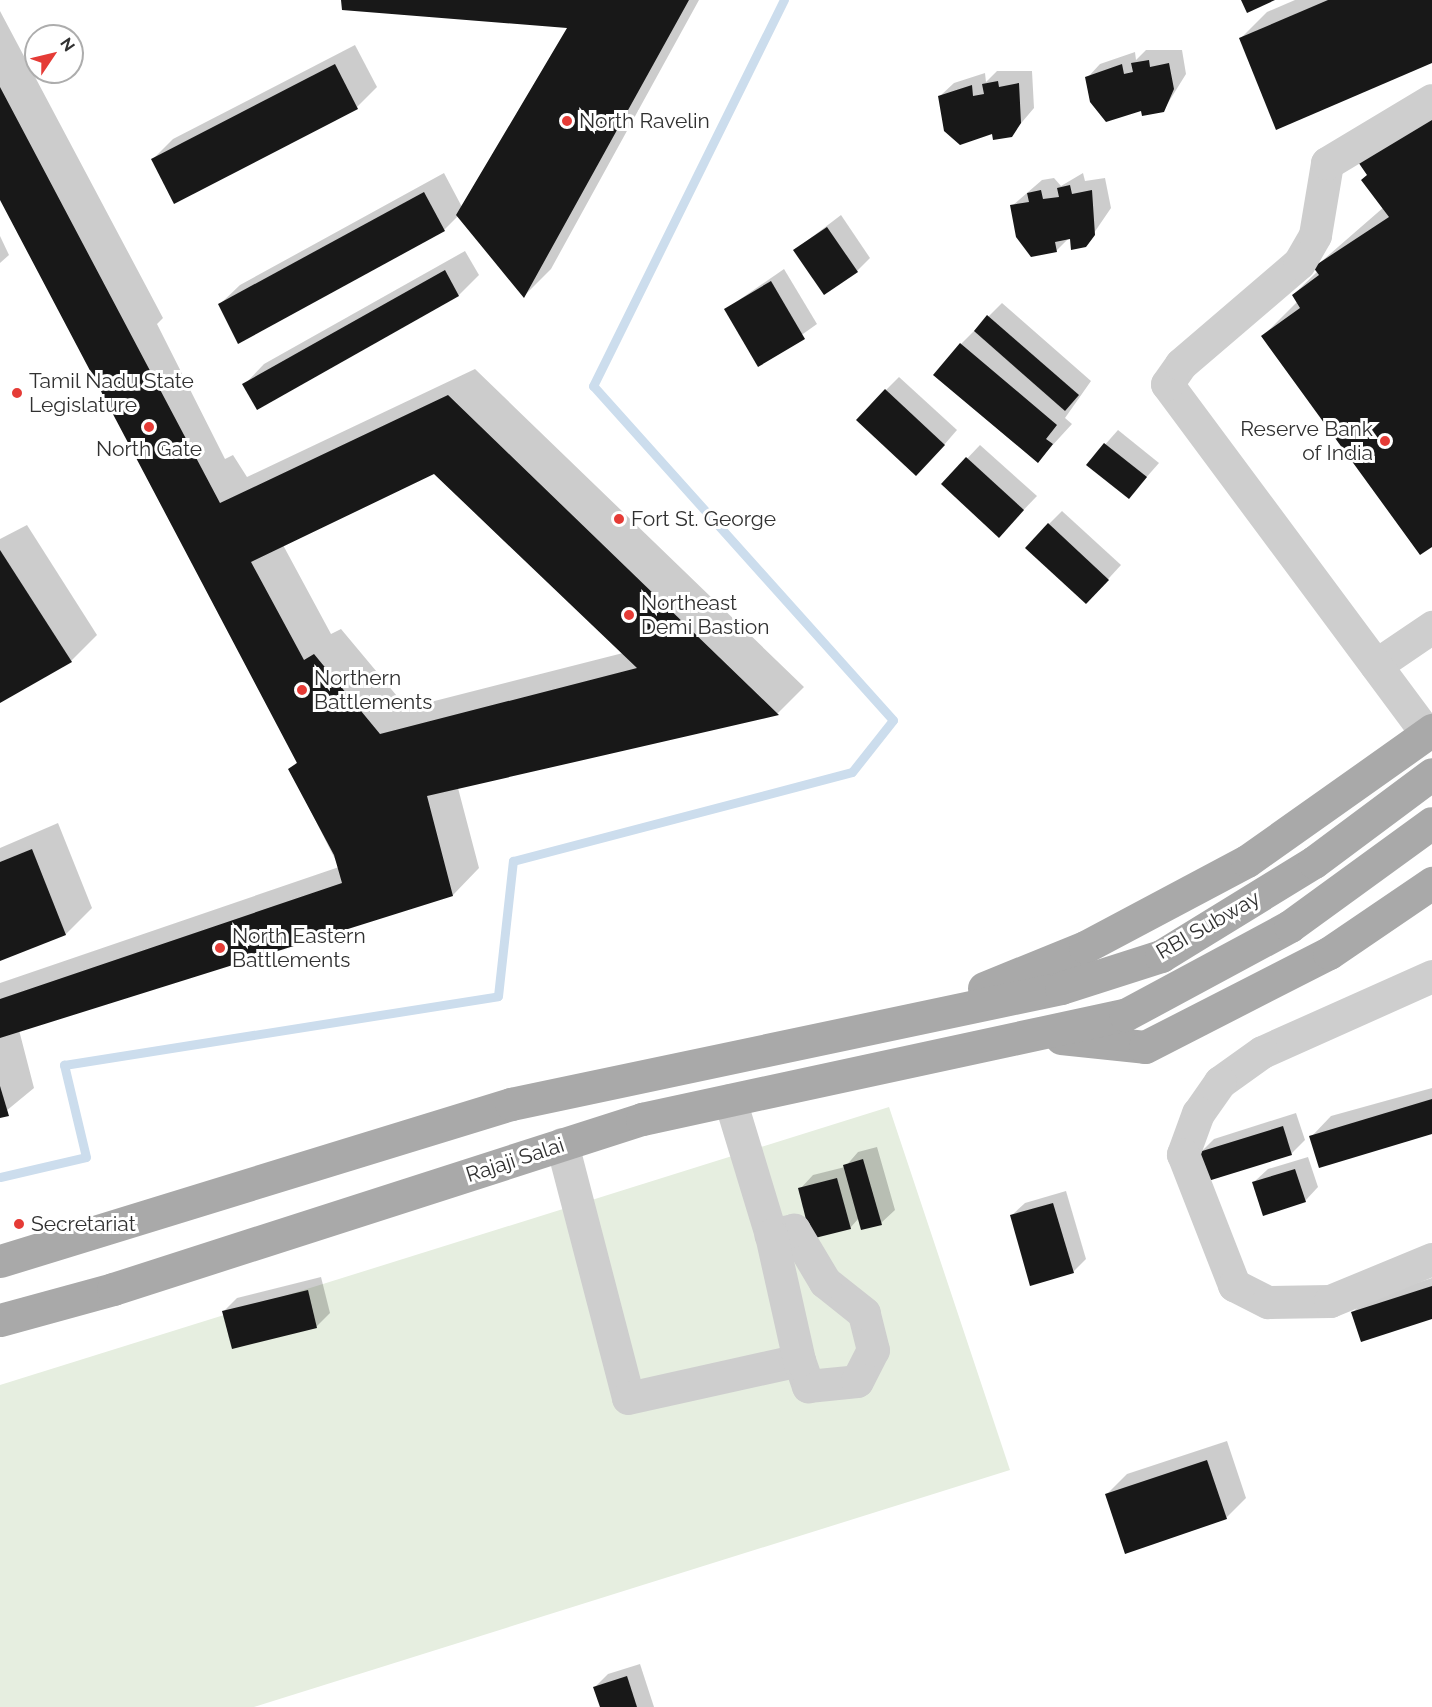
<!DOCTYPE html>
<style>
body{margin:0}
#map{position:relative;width:1432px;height:1707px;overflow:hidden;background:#fff;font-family:Raleway,sans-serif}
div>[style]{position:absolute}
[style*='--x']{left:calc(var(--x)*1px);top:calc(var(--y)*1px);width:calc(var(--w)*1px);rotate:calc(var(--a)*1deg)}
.green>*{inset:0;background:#e6eee0}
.shadow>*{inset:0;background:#0003}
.stream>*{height:9px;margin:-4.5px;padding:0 4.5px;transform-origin:4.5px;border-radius:4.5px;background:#ccdded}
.building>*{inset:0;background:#181818}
.street>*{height:33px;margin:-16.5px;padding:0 16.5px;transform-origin:16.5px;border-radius:16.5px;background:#cecece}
.primary>*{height:33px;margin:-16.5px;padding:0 16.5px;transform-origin:16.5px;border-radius:16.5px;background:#a9a9a9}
.dots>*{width:16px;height:16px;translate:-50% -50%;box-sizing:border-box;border:3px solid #fff;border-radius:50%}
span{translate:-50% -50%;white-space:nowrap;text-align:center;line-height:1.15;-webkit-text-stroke:6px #fff;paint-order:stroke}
.poi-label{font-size:21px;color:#313131}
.left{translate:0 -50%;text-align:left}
.right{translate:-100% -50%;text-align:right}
.street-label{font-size:21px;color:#313131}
.north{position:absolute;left:24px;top:24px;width:60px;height:60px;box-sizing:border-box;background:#fff;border:2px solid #adadad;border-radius:50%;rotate:55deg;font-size:16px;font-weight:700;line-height:24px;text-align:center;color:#313131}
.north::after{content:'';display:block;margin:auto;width:21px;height:27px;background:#e53b36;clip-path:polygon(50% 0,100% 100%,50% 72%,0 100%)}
</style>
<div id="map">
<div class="green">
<div style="clip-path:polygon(889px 1107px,1010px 1470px,254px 1707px,0 1707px,0 1385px)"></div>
</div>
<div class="shadow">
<div style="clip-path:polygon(343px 0,699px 0,551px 269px,525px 295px,458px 216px,444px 230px,219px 305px,240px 285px,444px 173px,462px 207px,570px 26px)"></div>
<div style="clip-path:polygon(1295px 0,1432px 0,1432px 62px,1241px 38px,1267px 12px)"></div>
<div style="clip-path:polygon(evenodd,0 11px,163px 318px,157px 324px,225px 459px,233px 455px,247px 477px,475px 369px,804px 687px,778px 713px,458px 788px,479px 868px,453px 895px,19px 1030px,34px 1088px,0 1116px,0 983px,339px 867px,290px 770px,298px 761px,0 196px,0 11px,435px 472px,623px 653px,407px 708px,341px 629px,331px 634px,283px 545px,435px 472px)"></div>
<div style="clip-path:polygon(355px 45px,377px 87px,357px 107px,153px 159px,173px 139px)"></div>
<div style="clip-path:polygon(1146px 50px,1182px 50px,1186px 74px,1163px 111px,1142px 109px,1087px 78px,1100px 64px,1135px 52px,1136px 60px)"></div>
<div style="clip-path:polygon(997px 71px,1032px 71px,1034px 108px,1011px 135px,993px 133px,960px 143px,940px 96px,954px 83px,985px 73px,986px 82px)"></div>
<div style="clip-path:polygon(1432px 101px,1432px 545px,1263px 336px,1298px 301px,1293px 295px,1318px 271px,1315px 267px,1384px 207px)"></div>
<div style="clip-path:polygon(1083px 173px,1085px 181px,1105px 178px,1111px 208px,1085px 246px,1069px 238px,1056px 251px,1012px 206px,1042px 180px,1054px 178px,1061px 186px)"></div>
<div style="clip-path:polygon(841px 215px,870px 258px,857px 271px,795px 250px)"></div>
<div style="clip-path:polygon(0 236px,9px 255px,0 263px)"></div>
<div style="clip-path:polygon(465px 251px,479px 275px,459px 295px,257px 408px,244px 385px,264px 364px)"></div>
<div style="clip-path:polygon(784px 269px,817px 324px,759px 365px,726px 309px)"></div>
<div style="clip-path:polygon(1002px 303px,1091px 381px,1065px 418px,1072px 424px,1038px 461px,961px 344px)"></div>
<div style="clip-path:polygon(899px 377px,957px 430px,930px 461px,886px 390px)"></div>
<div style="clip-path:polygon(1118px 430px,1159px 463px,1129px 497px,1088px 464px)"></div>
<div style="clip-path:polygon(980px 445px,1037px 496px,1012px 522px,943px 484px)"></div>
<div style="clip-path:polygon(1062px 511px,1121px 565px,1099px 589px,1049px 524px)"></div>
<div style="clip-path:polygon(27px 525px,97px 635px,71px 661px,0 701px,0 539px)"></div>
<div style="clip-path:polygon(58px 823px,92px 908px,66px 934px,0 959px,0 848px)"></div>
<div style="clip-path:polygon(1432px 1088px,1432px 1132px,1311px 1137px,1331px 1116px)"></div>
<div style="clip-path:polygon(1296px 1113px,1305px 1140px,1291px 1154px,1201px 1152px,1214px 1139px)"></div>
<div style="clip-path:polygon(877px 1147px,895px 1210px,881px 1223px,859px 1218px,850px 1228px,800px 1189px,813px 1175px,845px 1167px,858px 1152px)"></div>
<div style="clip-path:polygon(1308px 1157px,1318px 1187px,1305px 1201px,1254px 1182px,1268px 1169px)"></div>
<div style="clip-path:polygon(1066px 1191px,1086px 1259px,1073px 1272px,1011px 1216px,1025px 1203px)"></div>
<div style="clip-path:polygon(321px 1277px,330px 1313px,316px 1327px,224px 1311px,237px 1298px)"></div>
<div style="clip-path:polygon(1432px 1278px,1432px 1318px,1353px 1312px,1366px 1299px)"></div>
<div style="clip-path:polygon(1227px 1441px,1246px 1498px,1226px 1518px,1106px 1495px,1127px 1474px)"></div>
<div style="clip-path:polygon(640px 1664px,654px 1707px,601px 1707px,595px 1687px,608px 1674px)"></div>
</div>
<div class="stream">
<div style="--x:0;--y:1177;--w:88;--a:-13.1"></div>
<div style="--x:86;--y:1157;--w:95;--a:-103.4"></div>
<div style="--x:64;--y:1065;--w:439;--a:-9"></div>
<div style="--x:498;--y:996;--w:136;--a:-83.7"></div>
<div style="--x:513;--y:861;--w:350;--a:-14.7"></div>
<div style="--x:852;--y:772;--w:66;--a:-51.7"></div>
<div style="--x:893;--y:720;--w:449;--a:-131.9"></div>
<div style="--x:593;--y:386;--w:431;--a:-63.7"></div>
</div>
<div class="building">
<div style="clip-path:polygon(341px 0,689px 0,524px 298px,456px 215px,567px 28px,342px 10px)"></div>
<div style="clip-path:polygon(1241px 0,1275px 0,1247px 13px)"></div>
<div style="clip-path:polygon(1328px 0,1432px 0,1432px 63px,1276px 130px,1239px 38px)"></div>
<div style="clip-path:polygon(1149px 60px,1150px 67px,1169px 63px,1174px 89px,1164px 112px,1142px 116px,1141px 111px,1106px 122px,1090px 102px,1085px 77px,1122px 64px,1124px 74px,1133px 72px,1131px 63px)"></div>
<div style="clip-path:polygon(335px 64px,358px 109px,174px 204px,151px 159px)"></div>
<div style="clip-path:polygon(998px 81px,999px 87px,1019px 83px,1021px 123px,1012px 137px,993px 140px,992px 134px,960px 145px,944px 131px,938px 96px,972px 85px,973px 96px,984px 94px,982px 84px)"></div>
<div style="clip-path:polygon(evenodd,0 87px,220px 503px,448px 395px,779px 715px,427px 796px,453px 896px,0 1038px,0 999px,342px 883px,334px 855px,288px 769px,297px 763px,0 200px,0 87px,434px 474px,637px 668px,380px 734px,314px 654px,304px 660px,251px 562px,434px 474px)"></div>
<div style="clip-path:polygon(1432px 108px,1432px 547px,1420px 555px,1261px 336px,1300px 308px,1292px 295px,1319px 275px,1313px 267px,1389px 217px,1361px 180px,1367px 175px,1354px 156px)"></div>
<div style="clip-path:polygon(1070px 185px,1072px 194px,1092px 190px,1095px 235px,1086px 247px,1071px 250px,1070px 239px,1055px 242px,1057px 252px,1031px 257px,1016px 237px,1010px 205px,1029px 202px,1027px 193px,1041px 190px,1043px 199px,1059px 197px,1057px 188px)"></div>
<div style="clip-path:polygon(424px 192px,445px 231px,238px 344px,218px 304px)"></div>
<div style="clip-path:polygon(827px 227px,858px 272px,824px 295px,793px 250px)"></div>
<div style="clip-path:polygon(445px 270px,459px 296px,257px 410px,242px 384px)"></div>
<div style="clip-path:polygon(771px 281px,805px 339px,758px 367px,724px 309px)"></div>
<div style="clip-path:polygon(987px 315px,1079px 395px,1065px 411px,974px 331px)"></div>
<div style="clip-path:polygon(960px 343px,1057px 425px,1046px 439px,1053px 444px,1038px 463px,933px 375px)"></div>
<div style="clip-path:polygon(885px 389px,945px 445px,916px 476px,856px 420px)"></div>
<div style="clip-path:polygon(1104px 443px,1147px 477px,1129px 499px,1086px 465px)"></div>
<div style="clip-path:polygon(966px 457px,1024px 510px,999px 538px,941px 484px)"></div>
<div style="clip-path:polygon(1048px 523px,1109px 580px,1086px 604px,1025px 548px)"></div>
<div style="clip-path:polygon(0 550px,72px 662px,0 703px)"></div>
<div style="clip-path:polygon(32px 849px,66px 935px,0 961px,0 862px)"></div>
<div style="clip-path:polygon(0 1086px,9px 1116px,0 1118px)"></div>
<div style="clip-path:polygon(1432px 1099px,1432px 1134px,1319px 1168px,1309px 1136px)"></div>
<div style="clip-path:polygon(1283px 1126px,1292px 1155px,1208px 1181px,1199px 1152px)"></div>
<div style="clip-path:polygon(863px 1159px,882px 1225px,861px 1230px,843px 1165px)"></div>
<div style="clip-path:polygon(1295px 1169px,1306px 1202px,1263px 1216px,1252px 1182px)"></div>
<div style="clip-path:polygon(837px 1178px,851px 1229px,811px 1239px,798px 1188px)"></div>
<div style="clip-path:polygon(1053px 1203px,1074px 1273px,1030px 1286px,1010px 1215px)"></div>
<div style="clip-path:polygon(1432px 1286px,1432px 1319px,1361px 1342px,1351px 1312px)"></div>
<div style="clip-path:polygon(308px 1290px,317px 1328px,232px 1349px,222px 1311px)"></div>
<div style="clip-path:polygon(1207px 1460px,1227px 1519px,1125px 1554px,1105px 1494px)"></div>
<div style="clip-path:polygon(627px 1676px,637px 1707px,600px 1707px,593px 1687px)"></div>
</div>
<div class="street">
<div style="--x:1376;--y:665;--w:68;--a:-34.2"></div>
<div style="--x:1427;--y:734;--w:436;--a:-126.6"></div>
<div style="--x:1167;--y:384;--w:24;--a:-55"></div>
<div style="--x:1181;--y:364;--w:155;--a:-40.6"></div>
<div style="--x:1299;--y:263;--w:32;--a:-60"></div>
<div style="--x:1315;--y:235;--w:73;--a:-80.5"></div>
<div style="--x:1327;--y:163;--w:122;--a:-31"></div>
<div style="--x:1432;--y:976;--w:186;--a:155.9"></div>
<div style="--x:1262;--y:1052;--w:52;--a:144.5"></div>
<div style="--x:1220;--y:1082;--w:38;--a:125"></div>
<div style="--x:1198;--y:1113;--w:44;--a:110.1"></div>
<div style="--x:1183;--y:1154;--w:141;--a:68.7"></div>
<div style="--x:1234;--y:1285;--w:38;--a:27"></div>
<div style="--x:1268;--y:1302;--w:62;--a:-0.9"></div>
<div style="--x:1330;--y:1301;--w:110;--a:-22.4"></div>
<div style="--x:562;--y:1144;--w:262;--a:75.4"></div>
<div style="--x:628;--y:1398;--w:175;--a:-12.5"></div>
<div style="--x:799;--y:1360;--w:28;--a:71"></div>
<div style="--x:808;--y:1386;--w:49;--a:-5.8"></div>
<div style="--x:857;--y:1381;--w:35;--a:-63"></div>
<div style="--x:873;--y:1350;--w:38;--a:-104"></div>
<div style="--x:864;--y:1313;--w:50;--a:-141.5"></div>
<div style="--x:825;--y:1282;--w:61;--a:-120.8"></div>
<div style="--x:794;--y:1230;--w:24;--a:168"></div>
<div style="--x:771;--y:1235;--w:141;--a:-106.9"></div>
<div style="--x:771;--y:1235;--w:128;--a:77.4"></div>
</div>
<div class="primary">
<div style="--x:984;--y:988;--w:109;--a:-22.1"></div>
<div style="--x:1085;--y:947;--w:183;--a:-28"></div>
<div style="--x:1247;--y:861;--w:227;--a:-35.3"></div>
<div style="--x:1061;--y:1038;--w:84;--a:6.1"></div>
<div style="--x:1145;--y:1047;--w:207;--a:-27.1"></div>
<div style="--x:1329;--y:953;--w:125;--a:-34.2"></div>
<div style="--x:0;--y:1261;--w:535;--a:-17.08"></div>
<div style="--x:511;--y:1104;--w:562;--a:-11.91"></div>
<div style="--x:1061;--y:988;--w:105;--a:-17.7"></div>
<div style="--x:1161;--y:956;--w:180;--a:-31.6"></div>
<div style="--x:1314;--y:862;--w:147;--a:-36.7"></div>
<div style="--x:0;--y:1320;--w:117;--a:-15.3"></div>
<div style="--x:113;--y:1289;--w:556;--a:-17.82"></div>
<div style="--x:642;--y:1119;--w:494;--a:-12.2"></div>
<div style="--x:1125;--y:1015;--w:187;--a:-28.3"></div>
<div style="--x:1290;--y:926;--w:175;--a:-36"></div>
</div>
<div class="dots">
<div style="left:567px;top:121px;background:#e53b36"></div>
<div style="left:17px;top:393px;background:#e53b36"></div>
<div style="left:149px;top:427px;background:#e53b36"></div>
<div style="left:1385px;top:441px;background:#e53b36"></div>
<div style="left:619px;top:519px;background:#e53b36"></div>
<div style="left:629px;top:615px;background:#e53b36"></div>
<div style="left:302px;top:690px;background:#e53b36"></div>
<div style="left:220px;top:948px;background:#e53b36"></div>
<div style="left:19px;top:1224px;background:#e53b36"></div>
</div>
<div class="poi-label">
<span class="left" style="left:579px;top:121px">North Ravelin</span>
<span class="left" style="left:29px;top:393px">Tamil Nadu State<br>Legislature</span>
<span class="right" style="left:1373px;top:441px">Reserve Bank<br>of India</span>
<span style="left:149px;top:449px">North Gate</span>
<span class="left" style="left:631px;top:519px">Fort St. George</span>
<span class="left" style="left:641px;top:615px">Northeast<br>Demi Bastion</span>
<span class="left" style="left:314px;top:690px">Northern<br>Battlements</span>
<span class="left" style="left:232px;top:948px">North Eastern<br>Battlements</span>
<span class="left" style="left:31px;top:1224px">Secretariat</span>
</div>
<div class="street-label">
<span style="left:1208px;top:925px;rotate:-30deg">RBI Subway</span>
<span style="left:515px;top:1160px;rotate:-18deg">Rajaji Salai</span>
</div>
<div class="north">N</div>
</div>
